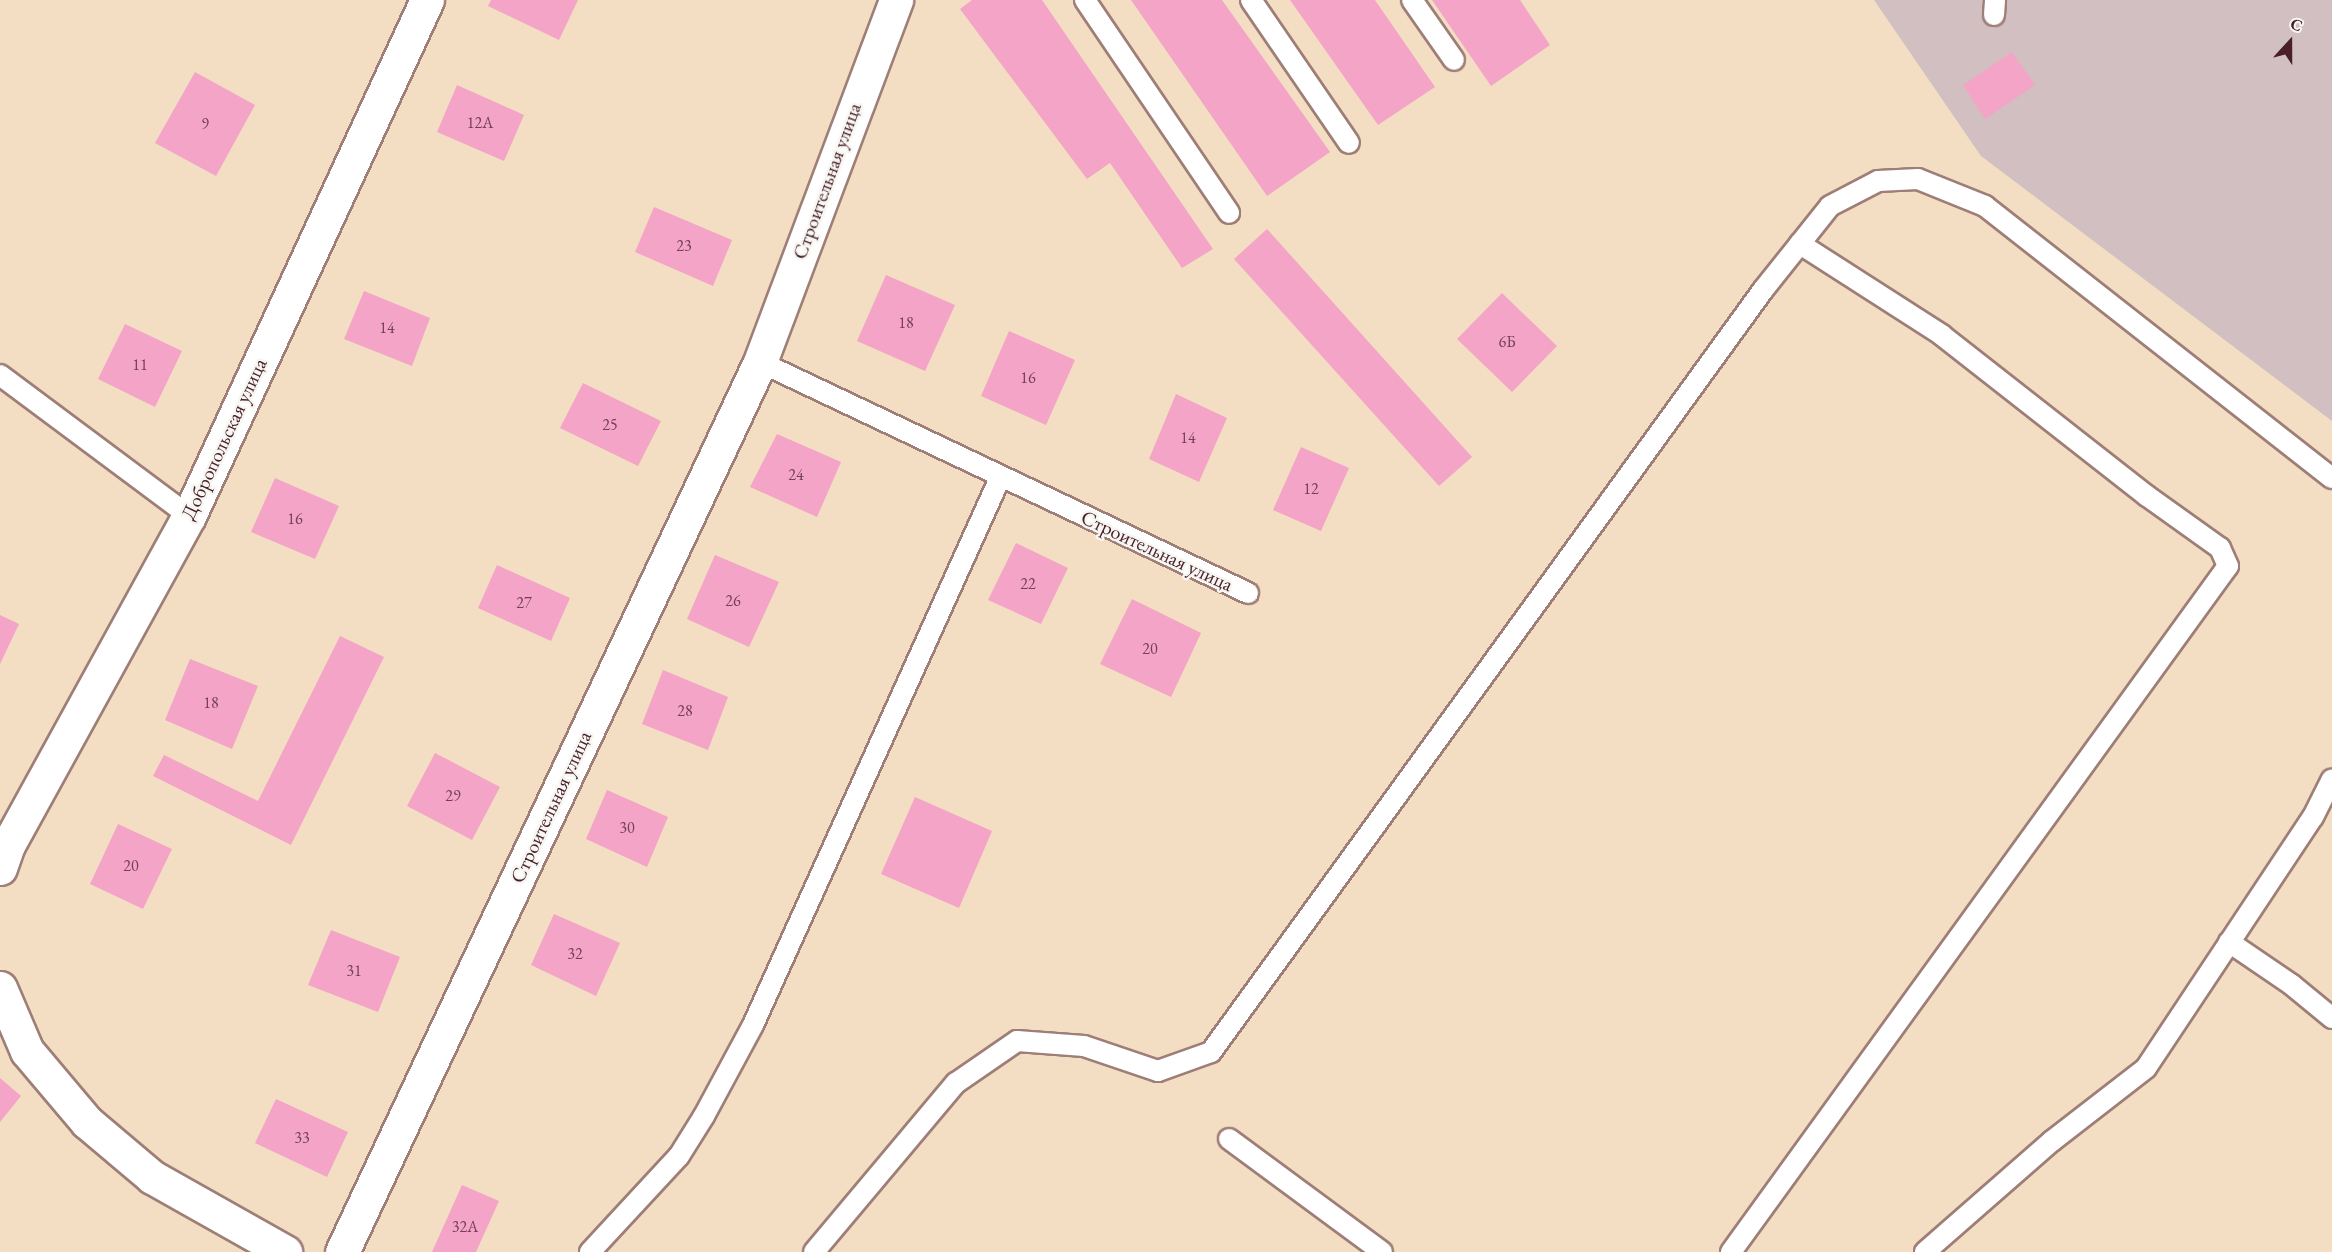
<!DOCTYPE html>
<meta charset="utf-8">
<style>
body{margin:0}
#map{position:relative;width:2332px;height:1252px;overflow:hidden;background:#f3dec3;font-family:"EB Garamond",serif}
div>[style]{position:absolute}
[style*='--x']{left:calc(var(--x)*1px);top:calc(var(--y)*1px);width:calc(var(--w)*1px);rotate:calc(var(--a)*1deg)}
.industrial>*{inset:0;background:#d2bfc1}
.building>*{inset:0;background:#f3a4c7}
.roads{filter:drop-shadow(2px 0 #9e7e77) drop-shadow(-2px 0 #9e7e77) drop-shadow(0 2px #9e7e77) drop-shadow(0 -2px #9e7e77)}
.service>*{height:20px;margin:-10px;padding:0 10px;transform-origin:10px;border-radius:10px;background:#fff}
.minor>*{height:33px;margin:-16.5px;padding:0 16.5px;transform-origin:16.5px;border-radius:16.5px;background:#fff}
span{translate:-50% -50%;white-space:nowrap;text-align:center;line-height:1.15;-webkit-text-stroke:5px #f6f6f2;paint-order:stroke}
.number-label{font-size:16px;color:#744052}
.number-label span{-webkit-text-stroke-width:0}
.street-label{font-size:20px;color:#4a1f2b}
.north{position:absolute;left:2260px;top:12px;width:60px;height:60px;-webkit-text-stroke:4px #f6f6f2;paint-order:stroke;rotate:21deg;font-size:16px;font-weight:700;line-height:24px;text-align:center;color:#4a1f2b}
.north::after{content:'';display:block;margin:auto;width:21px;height:27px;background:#4a1f2b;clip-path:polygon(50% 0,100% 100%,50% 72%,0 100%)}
</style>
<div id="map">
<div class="industrial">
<div style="clip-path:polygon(1874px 0,2332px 0,2332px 421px,1981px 156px)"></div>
</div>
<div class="building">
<div style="clip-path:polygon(491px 0,578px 0,559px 40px,488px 6px)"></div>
<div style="clip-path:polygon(972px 0,1042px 0,1213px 249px,1182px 268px,1110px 163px,1087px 179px,960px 9px)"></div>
<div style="clip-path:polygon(1131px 0,1222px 0,1330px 152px,1267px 196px)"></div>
<div style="clip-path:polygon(1290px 0,1375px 0,1435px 87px,1378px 125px)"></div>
<div style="clip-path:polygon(1432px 0,1520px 0,1550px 45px,1491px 86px)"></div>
<div style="clip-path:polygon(2012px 52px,2035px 85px,1985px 119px,1963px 85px)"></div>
<div style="clip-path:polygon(195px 72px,255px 105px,216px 176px,155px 143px)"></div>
<div style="clip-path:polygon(457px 85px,524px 115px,504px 161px,437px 132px)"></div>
<div style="clip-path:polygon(654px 207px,732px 240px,713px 286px,635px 252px)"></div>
<div style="clip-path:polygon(1267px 229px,1472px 457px,1439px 486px,1234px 259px)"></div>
<div style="clip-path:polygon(886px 275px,955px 305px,925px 371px,857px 341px)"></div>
<div style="clip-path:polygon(364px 291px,430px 318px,412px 366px,344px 339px)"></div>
<div style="clip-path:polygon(1502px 293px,1557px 346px,1512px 392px,1457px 339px)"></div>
<div style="clip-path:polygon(125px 324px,182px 351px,155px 407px,98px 379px)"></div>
<div style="clip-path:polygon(1009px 331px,1075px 360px,1046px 425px,981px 396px)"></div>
<div style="clip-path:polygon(583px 383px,661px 421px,638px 466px,560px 428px)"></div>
<div style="clip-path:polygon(1176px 394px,1227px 418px,1199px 482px,1149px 459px)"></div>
<div style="clip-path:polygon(777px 434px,841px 462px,817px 517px,750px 487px)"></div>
<div style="clip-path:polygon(1301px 447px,1349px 468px,1321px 531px,1273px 510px)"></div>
<div style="clip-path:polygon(275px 478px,339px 506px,315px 559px,251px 532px)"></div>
<div style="clip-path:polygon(1016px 543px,1068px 568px,1041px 624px,988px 600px)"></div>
<div style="clip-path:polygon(715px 555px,779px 582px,749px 647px,687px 619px)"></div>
<div style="clip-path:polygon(497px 565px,570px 598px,551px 641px,478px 608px)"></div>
<div style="clip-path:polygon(1132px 599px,1201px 633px,1171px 697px,1100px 664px)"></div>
<div style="clip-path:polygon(0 615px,19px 624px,0 664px)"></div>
<div style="clip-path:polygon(340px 636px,384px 657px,291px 845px,153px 776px,164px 755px,258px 801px)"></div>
<div style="clip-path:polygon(190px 659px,258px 686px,232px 749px,165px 720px)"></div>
<div style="clip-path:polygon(663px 670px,728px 697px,708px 750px,642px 724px)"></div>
<div style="clip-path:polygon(435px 753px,500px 787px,472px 840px,407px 806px)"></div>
<div style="clip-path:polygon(607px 790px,668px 817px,647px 867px,586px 839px)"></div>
<div style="clip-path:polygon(915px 797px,992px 831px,959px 908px,881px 874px)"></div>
<div style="clip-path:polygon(118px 824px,172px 849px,143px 909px,90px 884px)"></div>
<div style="clip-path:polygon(554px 914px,620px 943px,596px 996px,531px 965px)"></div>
<div style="clip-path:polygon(331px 930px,400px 957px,378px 1012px,308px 985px)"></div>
<div style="clip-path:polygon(0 1078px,21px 1096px,0 1122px)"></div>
<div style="clip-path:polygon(276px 1099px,348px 1132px,327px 1177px,255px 1143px)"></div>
<div style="clip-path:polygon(462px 1185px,499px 1201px,476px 1252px,432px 1252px)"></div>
</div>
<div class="roads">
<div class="service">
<div style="--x:1085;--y:0;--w:257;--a:55.9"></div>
<div style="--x:1251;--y:0;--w:173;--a:55.6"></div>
<div style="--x:1412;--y:0;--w:73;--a:55"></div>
<div style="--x:1994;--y:15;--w:15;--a:-86"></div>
<div style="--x:760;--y:362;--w:540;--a:25.33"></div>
<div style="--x:0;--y:375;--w:236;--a:36.7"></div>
<div style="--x:2229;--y:942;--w:76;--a:34.3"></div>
<div style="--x:2292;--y:985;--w:52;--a:39.5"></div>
<div style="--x:1229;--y:1139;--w:190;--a:36.4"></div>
<div style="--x:590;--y:1252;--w:131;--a:-47.2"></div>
<div style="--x:679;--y:1156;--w:47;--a:-58"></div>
<div style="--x:704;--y:1116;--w:103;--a:-61.7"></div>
<div style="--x:753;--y:1025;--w:600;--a:-65.7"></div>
<div style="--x:814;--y:1252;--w:221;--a:-50"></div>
<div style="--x:956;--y:1083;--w:74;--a:-34.5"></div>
<div style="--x:1017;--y:1041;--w:67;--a:4.3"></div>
<div style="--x:1084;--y:1046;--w:78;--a:18.7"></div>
<div style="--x:1158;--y:1071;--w:56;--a:-19.7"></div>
<div style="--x:1211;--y:1052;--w:941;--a:-54.08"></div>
<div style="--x:1763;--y:290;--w:107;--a:-51.4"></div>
<div style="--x:1830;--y:206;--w:54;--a:-27.5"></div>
<div style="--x:1878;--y:181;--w:40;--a:-2.9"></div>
<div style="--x:1918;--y:179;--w:72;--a:21.9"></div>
<div style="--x:1985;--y:206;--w:441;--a:38.1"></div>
<div style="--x:1731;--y:1252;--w:847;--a:-54.08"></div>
<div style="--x:2228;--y:566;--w:20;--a:-114"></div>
<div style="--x:2220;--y:548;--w:90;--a:-144.5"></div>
<div style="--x:2147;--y:496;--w:261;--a:-141.9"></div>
<div style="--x:1942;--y:335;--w:169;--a:-147.3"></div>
<div style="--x:1925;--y:1252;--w:169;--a:-41.2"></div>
<div style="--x:2052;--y:1141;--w:119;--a:-37.8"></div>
<div style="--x:2146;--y:1068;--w:301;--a:-56.4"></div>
<div style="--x:2313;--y:817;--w:42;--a:-63.4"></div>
</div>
<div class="minor">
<div style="--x:0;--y:868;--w:24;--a:-71"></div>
<div style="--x:8;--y:845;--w:376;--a:-61.2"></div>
<div style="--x:189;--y:516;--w:568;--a:-65.24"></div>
<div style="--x:0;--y:988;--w:69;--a:66.8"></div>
<div style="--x:27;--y:1051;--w:93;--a:49.8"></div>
<div style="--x:87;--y:1122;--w:85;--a:40.2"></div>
<div style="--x:152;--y:1177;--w:153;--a:29.4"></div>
<div style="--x:342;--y:1252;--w:983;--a:-64.84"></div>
<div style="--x:760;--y:362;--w:387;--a:-69.4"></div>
</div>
</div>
<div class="number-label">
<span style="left:480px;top:123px">12А</span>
<span style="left:205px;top:124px">9</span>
<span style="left:684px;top:246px">23</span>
<span style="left:906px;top:323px">18</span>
<span style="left:387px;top:328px">14</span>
<span style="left:1507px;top:342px">6Б</span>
<span style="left:140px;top:365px">11</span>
<span style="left:1028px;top:378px">16</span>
<span style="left:610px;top:425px">25</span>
<span style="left:1188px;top:438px">14</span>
<span style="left:796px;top:475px">24</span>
<span style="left:1311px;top:489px">12</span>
<span style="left:295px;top:519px">16</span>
<span style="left:1028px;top:584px">22</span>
<span style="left:733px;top:601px">26</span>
<span style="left:524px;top:603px">27</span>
<span style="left:1150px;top:649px">20</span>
<span style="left:211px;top:703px">18</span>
<span style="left:685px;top:711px">28</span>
<span style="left:453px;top:796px">29</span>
<span style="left:627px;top:828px">30</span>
<span style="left:131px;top:866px">20</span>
<span style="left:575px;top:954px">32</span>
<span style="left:354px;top:971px">31</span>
<span style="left:302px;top:1138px">33</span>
<span style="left:465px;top:1227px">32А</span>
</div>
<div class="street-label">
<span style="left:827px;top:181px;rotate:-70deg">Строительная улица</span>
<span style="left:224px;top:439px;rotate:-65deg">Добропольская улица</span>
<span style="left:1157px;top:551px;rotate:25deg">Строительная улица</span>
<span style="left:551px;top:807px;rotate:-65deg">Строительная улица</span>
</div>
<div class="north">С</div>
</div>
